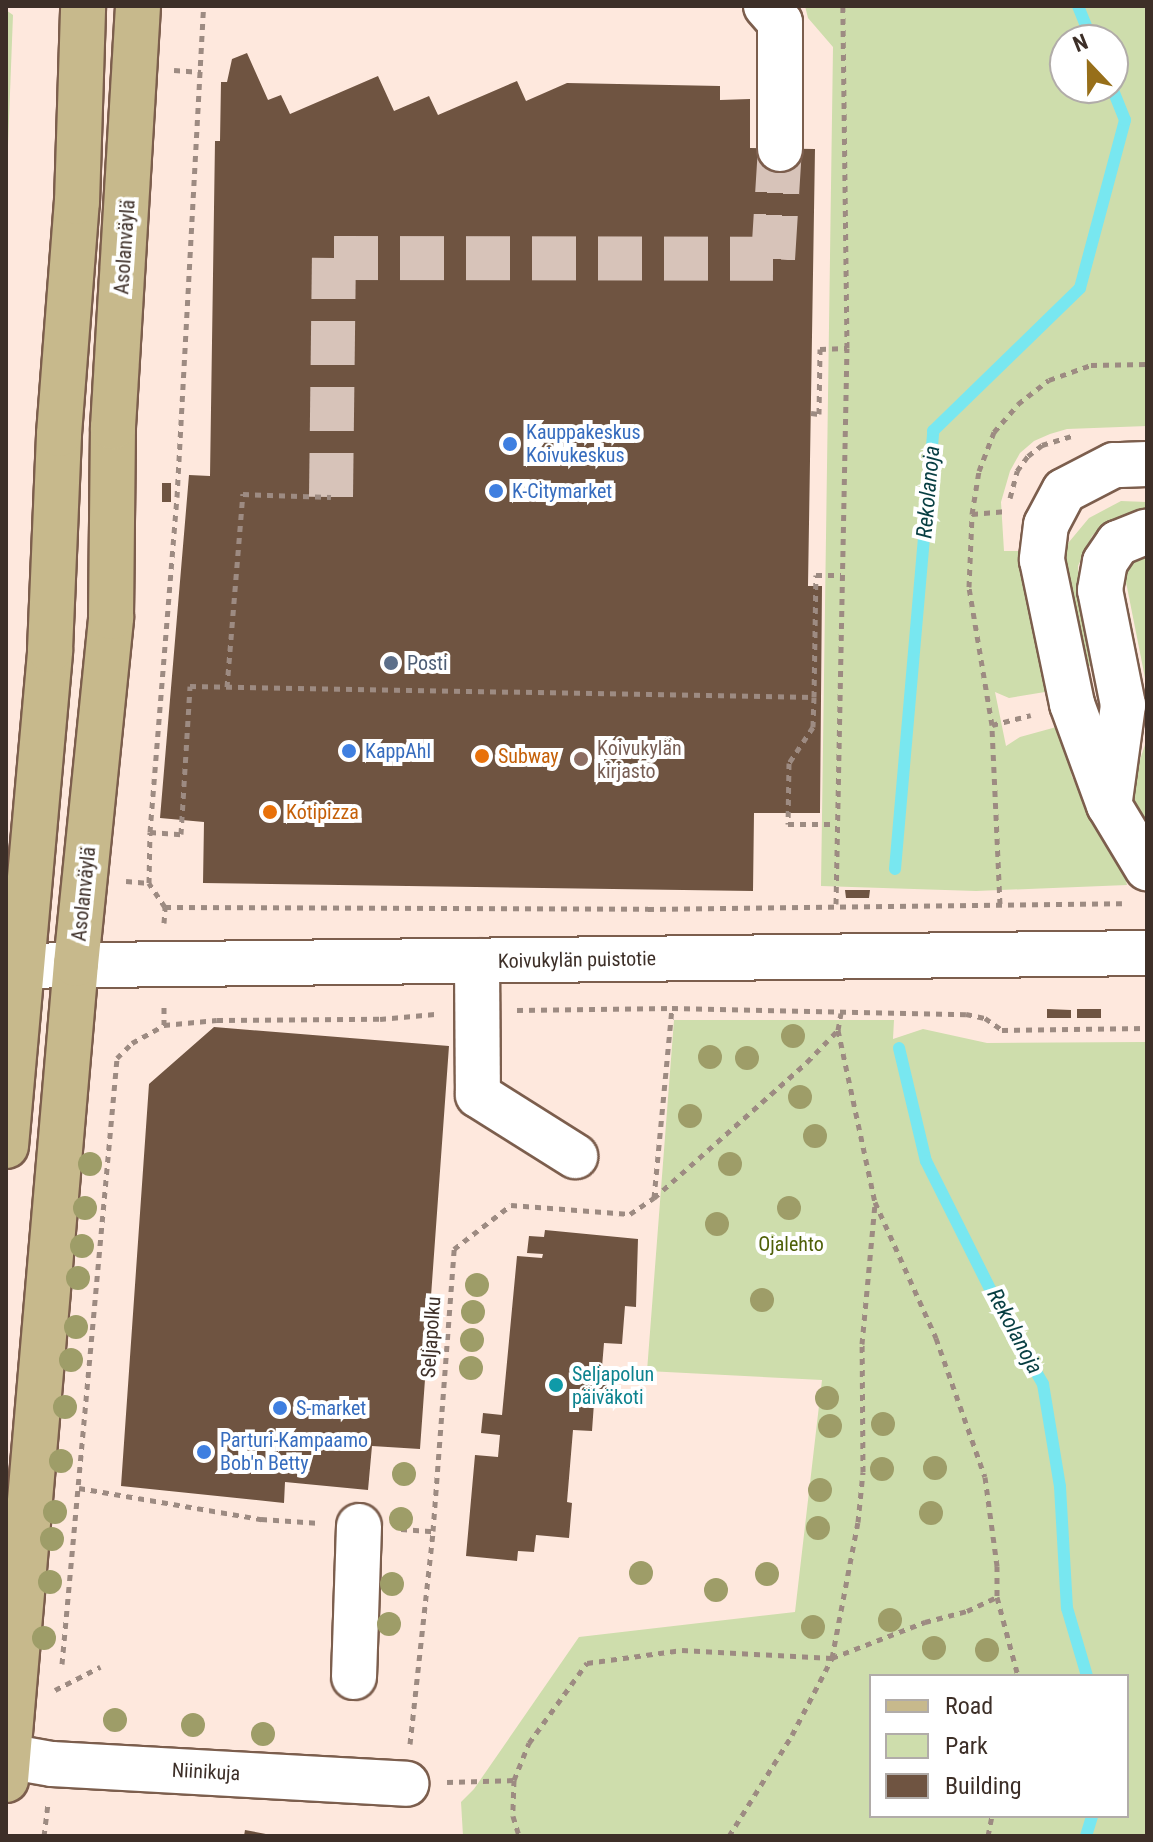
<!DOCTYPE html>
<meta charset="utf-8">
<style>
body{margin:0}
#map{position:relative;width:1153px;height:1842px;overflow:hidden;background:#fee8dd;font-family:"Roboto Condensed",sans-serif}
div>[style]{position:absolute}
[style*='--x']{left:calc(var(--x)*1px);top:calc(var(--y)*1px);width:calc(var(--w)*1px);rotate:calc(var(--a)*1deg)}
.green>*{inset:0;background:#ceddac}
.stream>*{height:12px;margin:-6px;padding:0 6px;transform-origin:6px;border-radius:6px;background:#78e7f0}
.building>*{inset:0;background:#6f5441}
.minor-tunnel>*{height:44px;margin-top:-22px;transform-origin:0;background:repeating-linear-gradient(90deg,#d7c3b9 0 44px,transparent 0 66px)}
.path>*{height:5px;margin-top:-2.5px;transform-origin:0;background:repeating-linear-gradient(90deg,#9d8b82 0 6px,transparent 0 12px)}
.roads{filter:drop-shadow(2px 0 #7c5e4d) drop-shadow(-2px 0 #7c5e4d) drop-shadow(0 2px #7c5e4d) drop-shadow(0 -2px #7c5e4d)}
.minor>*{height:44px;margin:-22px;padding:0 22px;transform-origin:22px;border-radius:22px;background:#fff}
.major>*{height:44px;margin:-22px;padding:0 22px;transform-origin:22px;border-radius:22px;background:#c7b98c}
.trees>*{width:24px;height:24px;margin:-12px;border-radius:50%;background:#9e9d68}
.dots>*{width:22px;height:22px;translate:-50% -50%;box-sizing:border-box;border:4px solid #fff;border-radius:50%}
span{translate:-50% -50%;white-space:nowrap;text-align:center;line-height:1.15;-webkit-text-stroke:8px #fff;paint-order:stroke}
.street-label{font-size:20px;color:#3d2f28}
.shop-label{font-size:20px;color:#366cbe}
.left{translate:0 -50%;text-align:left}
.service-label{font-size:20px;color:#4e5e75}
.education-label{font-size:20px;color:#785e54}
.food-label{font-size:20px;color:#c56008}
.park-label{font-size:20px;color:#4f6008}
.culture-label{font-size:20px;color:#0d838f}
.water-label{font-size:22px;color:#073e42;font-style:italic}
.frame{position:absolute;inset:0;border:8px solid #3d2f28;pointer-events:none}
.legend{position:absolute;left:869px;top:1674px;width:260px;height:144px;box-sizing:border-box;background:#fff;border:2px solid #b1aca9;margin:0;padding:10px 14px;list-style:none;font-size:24px;color:#3d2f28}
.legend li{display:flex;align-items:center;gap:16px;height:40px}
.legend b{width:40px;border:2px solid #b1aca9}
.north{position:absolute;left:1049px;top:24px;width:80px;height:80px;box-sizing:border-box;background:#fff;border:2px solid #b1aca9;border-radius:50%;rotate:338deg;font-size:22px;font-weight:700;line-height:32px;text-align:center;color:#3d2f28}
.north::after{content:'';display:block;margin:auto;width:28px;height:36px;background:#976f1a;clip-path:polygon(50% 0,100% 100%,50% 72%,0 100%)}
</style>
<div id="map">
<div class="green">
<div style="clip-path:polygon(evenodd,805px 6px,1147px 6px,1147px 426px,1067px 429px,1050px 434px,1034px 441px,1020px 453px,1010px 471px,1001px 502px,1004px 551px,1018px 551px,1051px 691px,1009px 698px,995px 692px,1006px 746px,1020px 737px,1060px 726px,1072px 777px,1120px 855px,1127px 885px,976px 891px,821px 886px,833px 47px,808px 18px,805px 6px,1065px 40px,1113px 40px,1113px 88px,1065px 88px,1065px 40px)"></div>
<div style="clip-path:polygon(6px 10px,13px 15px,6px 197px)"></div>
<div style="clip-path:polygon(1121px 501px,1147px 502px,1147px 512px,1124px 515px,1106px 523px,1092px 536px,1078px 566px,1079px 589px,1097px 663px,1087px 667px,1092px 688px,1081px 691px,1058px 593px,1064px 548px,1089px 518px)"></div>
<div style="clip-path:polygon(1140px 558px,1147px 558px,1147px 688px,1125px 577px,1132px 563px)"></div>
<div style="clip-path:polygon(1147px 739px,1147px 834px,1126px 801px)"></div>
<div style="clip-path:polygon(evenodd,674px 1020px,894px 1020px,893px 1039px,923px 1029px,987px 1043px,1147px 1042px,1147px 1836px,463px 1836px,461px 1802px,474px 1789px,579px 1637px,795px 1612px,822px 1380px,647px 1371px,674px 1020px,1127px 1676px,1127px 1816px,871px 1816px,871px 1676px,1127px 1676px)"></div>
</div>
<div class="stream">
<div style="--x:1078;--y:6;--w:37;--a:68"></div>
<div style="--x:895;--y:869;--w:440;--a:-85"></div>
<div style="--x:933;--y:431;--w:205;--a:-44.2"></div>
<div style="--x:1080;--y:288;--w:174;--a:-75"></div>
<div style="--x:1125;--y:120;--w:35;--a:-112"></div>
<div style="--x:899;--y:1048;--w:116;--a:76.6"></div>
<div style="--x:926;--y:1161;--w:163;--a:63.4"></div>
<div style="--x:999;--y:1307;--w:89;--a:60.3"></div>
<div style="--x:1043;--y:1384;--w:104;--a:80.6"></div>
<div style="--x:1060;--y:1487;--w:121;--a:86.7"></div>
<div style="--x:1067;--y:1608;--w:71;--a:73.6"></div>
<div style="--x:1086;--y:1836;--w:21;--a:-73"></div>
</div>
<div class="building">
<div style="clip-path:polygon(247px 53px,268px 100px,281px 95px,290px 114px,378px 76px,394px 111px,429px 96px,438px 115px,517px 81px,526px 101px,567px 83px,720px 86px,720px 100px,750px 99px,750px 148px,815px 149px,808px 586px,822px 586px,820px 813px,754px 813px,753px 891px,203px 883px,204px 822px,160px 818px,189px 475px,210px 476px,215px 141px,220px 141px,221px 82px,227px 82px,232px 59px)"></div>
<div style="clip-path:polygon(162px 483px,171px 483px,171px 502px,162px 502px)"></div>
<div style="clip-path:polygon(845px 890px,870px 890px,869px 898px,846px 898px)"></div>
<div style="clip-path:polygon(1047px 1009px,1071px 1010px,1071px 1018px,1047px 1018px)"></div>
<div style="clip-path:polygon(1077px 1009px,1101px 1009px,1101px 1018px,1077px 1018px)"></div>
<div style="clip-path:polygon(214px 1027px,449px 1046px,420px 1449px,372px 1446px,368px 1490px,285px 1482px,284px 1503px,121px 1486px,149px 1084px)"></div>
<div style="clip-path:polygon(545px 1230px,638px 1239px,636px 1307px,625px 1306px,622px 1344px,604px 1343px,602px 1367px,608px 1367px,605px 1405px,594px 1403px,592px 1431px,573px 1430px,567px 1502px,572px 1503px,569px 1538px,536px 1535px,534px 1552px,518px 1551px,517px 1561px,466px 1556px,475px 1455px,498px 1457px,500px 1435px,481px 1433px,483px 1413px,502px 1415px,517px 1256px,542px 1258px,543px 1254px,527px 1253px,529px 1236px,544px 1237px)"></div>
<div style="clip-path:polygon(245px 1830px,271px 1835px,270px 1836px,244px 1836px)"></div>
</div>
<div class="minor-tunnel">
<div style="--x:331;--y:497;--w:239;--a:-89.3"></div>
<div style="--x:334;--y:258;--w:439;--a:0.1"></div>
<div style="--x:773;--y:259;--w:110;--a:-86.4"></div>
</div>
<div class="path">
<div style="--x:174;--y:70;--w:27;--a:4"></div>
<div style="--x:811;--y:413;--w:8;--a:7"></div>
<div style="--x:819;--y:414;--w:65;--a:-89.1"></div>
<div style="--x:820;--y:349;--w:27;--a:-2"></div>
<div style="--x:1010;--y:498;--w:28;--a:-75"></div>
<div style="--x:1017;--y:471;--w:19;--a:-54"></div>
<div style="--x:1028;--y:456;--w:18;--a:-38"></div>
<div style="--x:1042;--y:445;--w:34;--a:-17"></div>
<div style="--x:972;--y:514;--w:35;--a:-5"></div>
<div style="--x:227;--y:687;--w:194;--a:-85.3"></div>
<div style="--x:243;--y:494;--w:88;--a:2"></div>
<div style="--x:814;--y:697;--w:122;--a:-89.1"></div>
<div style="--x:816;--y:575;--w:25;--a:0"></div>
<div style="--x:992;--y:725;--w:40;--a:-14.4"></div>
<div style="--x:150;--y:832;--w:31;--a:4"></div>
<div style="--x:181;--y:834;--w:148;--a:-86.5"></div>
<div style="--x:190;--y:686;--w:624;--a:1.01"></div>
<div style="--x:814;--y:697;--w:30;--a:92"></div>
<div style="--x:813;--y:727;--w:43;--a:123.7"></div>
<div style="--x:789;--y:763;--w:61;--a:90.9"></div>
<div style="--x:788;--y:824;--w:48;--a:0"></div>
<div style="--x:126;--y:881;--w:23;--a:5"></div>
<div style="--x:836;--y:904;--w:556;--a:-88.87"></div>
<div style="--x:847;--y:348;--w:342;--a:-90.7"></div>
<div style="--x:1000;--y:904;--w:179;--a:-92.6"></div>
<div style="--x:992;--y:725;--w:140;--a:-99.5"></div>
<div style="--x:969;--y:587;--w:73;--a:-87.6"></div>
<div style="--x:972;--y:514;--w:44;--a:-80.8"></div>
<div style="--x:979;--y:471;--w:42;--a:-69"></div>
<div style="--x:994;--y:432;--w:37;--a:-49"></div>
<div style="--x:1018;--y:404;--w:39;--a:-38"></div>
<div style="--x:1049;--y:380;--w:45;--a:-19.7"></div>
<div style="--x:1091;--y:365;--w:56;--a:-1"></div>
<div style="--x:165;--y:907;--w:483;--a:0.2"></div>
<div style="--x:648;--y:909;--w:474;--a:-0.7"></div>
<div style="--x:164;--y:923;--w:16;--a:-86"></div>
<div style="--x:165;--y:907;--w:29;--a:-124"></div>
<div style="--x:149;--y:883;--w:51;--a:-88.9"></div>
<div style="--x:150;--y:832;--w:336;--a:-85.4"></div>
<div style="--x:177;--y:497;--w:492;--a:-86.9"></div>
<div style="--x:517;--y:1010;--w:155;--a:-0.7"></div>
<div style="--x:672;--y:1008;--w:294;--a:1.2"></div>
<div style="--x:966;--y:1014;--w:19;--a:12"></div>
<div style="--x:985;--y:1018;--w:21;--a:35"></div>
<div style="--x:1002;--y:1030;--w:145;--a:-0.8"></div>
<div style="--x:164;--y:1025;--w:53;--a:-5.4"></div>
<div style="--x:217;--y:1020;--w:163;--a:-0.4"></div>
<div style="--x:380;--y:1019;--w:55;--a:-5.2"></div>
<div style="--x:838;--y:1030;--w:176;--a:77.9"></div>
<div style="--x:875;--y:1202;--w:149;--a:65.8"></div>
<div style="--x:936;--y:1338;--w:147;--a:70.6"></div>
<div style="--x:985;--y:1477;--w:90;--a:82.3"></div>
<div style="--x:997;--y:1566;--w:31;--a:90"></div>
<div style="--x:997;--y:1597;--w:82;--a:75.1"></div>
<div style="--x:654;--y:1198;--w:205;--a:-41.6"></div>
<div style="--x:807;--y:1062;--w:45;--a:-45.9"></div>
<div style="--x:838;--y:1030;--w:17;--a:-80"></div>
<div style="--x:79;--y:1488;--w:185;--a:9.7"></div>
<div style="--x:261;--y:1519;--w:59;--a:3.9"></div>
<div style="--x:401;--y:1529;--w:32;--a:4"></div>
<div style="--x:62;--y:1664;--w:608;--a:-84.81"></div>
<div style="--x:117;--y:1058;--w:21;--a:-45"></div>
<div style="--x:132;--y:1043;--w:37;--a:-29"></div>
<div style="--x:164;--y:1025;--w:20;--a:-90"></div>
<div style="--x:55;--y:1690;--w:51;--a:-27.1"></div>
<div style="--x:410;--y:1744;--w:214;--a:-83.8"></div>
<div style="--x:433;--y:1531;--w:283;--a:-85.7"></div>
<div style="--x:454;--y:1249;--w:72;--a:-37.7"></div>
<div style="--x:511;--y:1205;--w:119;--a:4.3"></div>
<div style="--x:630;--y:1214;--w:29;--a:-34"></div>
<div style="--x:654;--y:1198;--w:191;--a:-84.6"></div>
<div style="--x:514;--y:1780;--w:36;--a:92"></div>
<div style="--x:513;--y:1816;--w:21;--a:73"></div>
<div style="--x:447;--y:1782;--w:67;--a:-1.7"></div>
<div style="--x:514;--y:1780;--w:40;--a:-68"></div>
<div style="--x:529;--y:1743;--w:99;--a:-54.1"></div>
<div style="--x:587;--y:1663;--w:96;--a:-7.8"></div>
<div style="--x:682;--y:1650;--w:150;--a:3.1"></div>
<div style="--x:832;--y:1658;--w:100;--a:-21.2"></div>
<div style="--x:925;--y:1622;--w:43;--a:-14.7"></div>
<div style="--x:967;--y:1611;--w:33;--a:-25"></div>
<div style="--x:44;--y:1836;--w:31;--a:-83"></div>
<div style="--x:729;--y:1836;--w:119;--a:-58"></div>
<div style="--x:792;--y:1735;--w:87;--a:-62.5"></div>
<div style="--x:832;--y:1658;--w:138;--a:-79.2"></div>
<div style="--x:858;--y:1522;--w:50;--a:-84.3"></div>
<div style="--x:863;--y:1472;--w:128;--a:-90.4"></div>
<div style="--x:862;--y:1344;--w:141;--a:-84.7"></div>
<div style="--x:988;--y:1836;--w:20;--a:-79"></div>
</div>
<div class="roads">
<div class="minor">
<div style="--x:766;--y:6;--w:21;--a:49"></div>
<div style="--x:780;--y:22;--w:127;--a:90"></div>
<div style="--x:1147;--y:464;--w:33;--a:178"></div>
<div style="--x:1114;--y:465;--w:56;--a:152.5"></div>
<div style="--x:1064;--y:491;--w:38;--a:118"></div>
<div style="--x:1046;--y:525;--w:35;--a:97"></div>
<div style="--x:1042;--y:560;--w:147;--a:78.2"></div>
<div style="--x:1072;--y:704;--w:108;--a:69.9"></div>
<div style="--x:1109;--y:805;--w:74;--a:58.9"></div>
<div style="--x:1110;--y:800;--w:96;--a:-82.2"></div>
<div style="--x:1123;--y:705;--w:117;--a:-101.3"></div>
<div style="--x:1100;--y:590;--w:28;--a:-80"></div>
<div style="--x:1105;--y:562;--w:23;--a:-56"></div>
<div style="--x:1118;--y:543;--w:31;--a:-22"></div>
<div style="--x:477;--y:961;--w:134;--a:89.6"></div>
<div style="--x:478;--y:1095;--w:115;--a:32.2"></div>
<div style="--x:6;--y:966;--w:1141;--a:-0.65"></div>
<div style="--x:354;--y:1677;--w:151;--a:-88.1"></div>
<div style="--x:6;--y:1756;--w:47;--a:9.9"></div>
<div style="--x:52;--y:1764;--w:355;--a:3.2"></div>
</div>
<div class="major">
<div style="--x:6;--y:1146;--w:498;--a:-84.9"></div>
<div style="--x:50;--y:650;--w:216;--a:-87.6"></div>
<div style="--x:59;--y:434;--w:233;--a:-85.6"></div>
<div style="--x:77;--y:202;--w:196;--a:-88.2"></div>
<div style="--x:6;--y:1780;--w:819;--a:-85.1"></div>
<div style="--x:76;--y:964;--w:349;--a:-84.2"></div>
<div style="--x:111;--y:617;--w:190;--a:-89.4"></div>
<div style="--x:113;--y:427;--w:422;--a:-86.6"></div>
</div>
</div>
<div class="trees">
<div style="left:793px;top:1036px"></div>
<div style="left:710px;top:1057px"></div>
<div style="left:747px;top:1058px"></div>
<div style="left:800px;top:1097px"></div>
<div style="left:690px;top:1116px"></div>
<div style="left:815px;top:1136px"></div>
<div style="left:90px;top:1164px"></div>
<div style="left:730px;top:1164px"></div>
<div style="left:85px;top:1208px"></div>
<div style="left:789px;top:1208px"></div>
<div style="left:717px;top:1224px"></div>
<div style="left:82px;top:1246px"></div>
<div style="left:78px;top:1278px"></div>
<div style="left:477px;top:1285px"></div>
<div style="left:762px;top:1300px"></div>
<div style="left:473px;top:1312px"></div>
<div style="left:76px;top:1327px"></div>
<div style="left:472px;top:1340px"></div>
<div style="left:71px;top:1360px"></div>
<div style="left:471px;top:1368px"></div>
<div style="left:827px;top:1398px"></div>
<div style="left:65px;top:1407px"></div>
<div style="left:883px;top:1424px"></div>
<div style="left:830px;top:1426px"></div>
<div style="left:61px;top:1461px"></div>
<div style="left:935px;top:1468px"></div>
<div style="left:882px;top:1469px"></div>
<div style="left:404px;top:1474px"></div>
<div style="left:820px;top:1490px"></div>
<div style="left:55px;top:1512px"></div>
<div style="left:931px;top:1513px"></div>
<div style="left:401px;top:1519px"></div>
<div style="left:818px;top:1528px"></div>
<div style="left:52px;top:1539px"></div>
<div style="left:641px;top:1573px"></div>
<div style="left:767px;top:1574px"></div>
<div style="left:50px;top:1582px"></div>
<div style="left:392px;top:1584px"></div>
<div style="left:716px;top:1590px"></div>
<div style="left:890px;top:1620px"></div>
<div style="left:389px;top:1624px"></div>
<div style="left:813px;top:1627px"></div>
<div style="left:44px;top:1638px"></div>
<div style="left:934px;top:1648px"></div>
<div style="left:987px;top:1650px"></div>
<div style="left:115px;top:1720px"></div>
<div style="left:193px;top:1725px"></div>
<div style="left:263px;top:1734px"></div>
</div>
<div class="dots">
<div style="left:510px;top:444px;background:#3f7fe0"></div>
<div style="left:496px;top:491px;background:#3f7fe0"></div>
<div style="left:391px;top:663px;background:#5c6f8a"></div>
<div style="left:349px;top:751px;background:#3f7fe0"></div>
<div style="left:482px;top:756px;background:#e8710a"></div>
<div style="left:581px;top:759px;background:#8d6e63"></div>
<div style="left:270px;top:812px;background:#e8710a"></div>
<div style="left:556px;top:1385px;background:#0f9aa8"></div>
<div style="left:280px;top:1408px;background:#3f7fe0"></div>
<div style="left:204px;top:1452px;background:#3f7fe0"></div>
</div>
<div class="street-label">
<span style="left:125px;top:247px;rotate:-86deg">Asolanväylä</span>
<span style="left:84px;top:894px;rotate:-84deg">Asolanväylä</span>
<span style="left:577px;top:960px;rotate:-1deg">Koivukylän puistotie</span>
<span style="left:431px;top:1337px;rotate:-86deg">Seljapolku</span>
<span style="left:206px;top:1772px;rotate:3deg">Niinikuja</span>
</div>
<div class="shop-label">
<span class="left" style="left:526px;top:444px">Kauppakeskus<br>Koivukeskus</span>
<span class="left" style="left:512px;top:491px">K-Citymarket</span>
<span class="left" style="left:365px;top:751px">KappAhl</span>
<span class="left" style="left:296px;top:1408px">S-market</span>
<span class="left" style="left:220px;top:1452px">Parturi-Kampaamo<br>Bob'n Betty</span>
</div>
<div class="service-label">
<span class="left" style="left:407px;top:663px">Posti</span>
</div>
<div class="education-label">
<span class="left" style="left:597px;top:760px">Koivukylän<br>kirjasto</span>
</div>
<div class="food-label">
<span class="left" style="left:498px;top:756px">Subway</span>
<span class="left" style="left:286px;top:812px">Kotipizza</span>
</div>
<div class="park-label">
<span style="left:791px;top:1244px">Ojalehto</span>
</div>
<div class="culture-label">
<span class="left" style="left:572px;top:1386px">Seljapolun<br>päiväkoti</span>
</div>
<div class="water-label">
<span style="left:928px;top:492px;rotate:-85deg">Rekolanoja</span>
<span style="left:1015px;top:1331px;rotate:62deg">Rekolanoja</span>
</div>
<div class="frame"></div>
<ul class="legend">
<li><b style="height:10px;background:#c7b98c"></b>Road</li>
<li><b style="height:22px;background:#ceddac"></b>Park</li>
<li><b style="height:22px;background:#6f5441"></b>Building</li>
</ul>
<div class="north">N</div>
</div>
